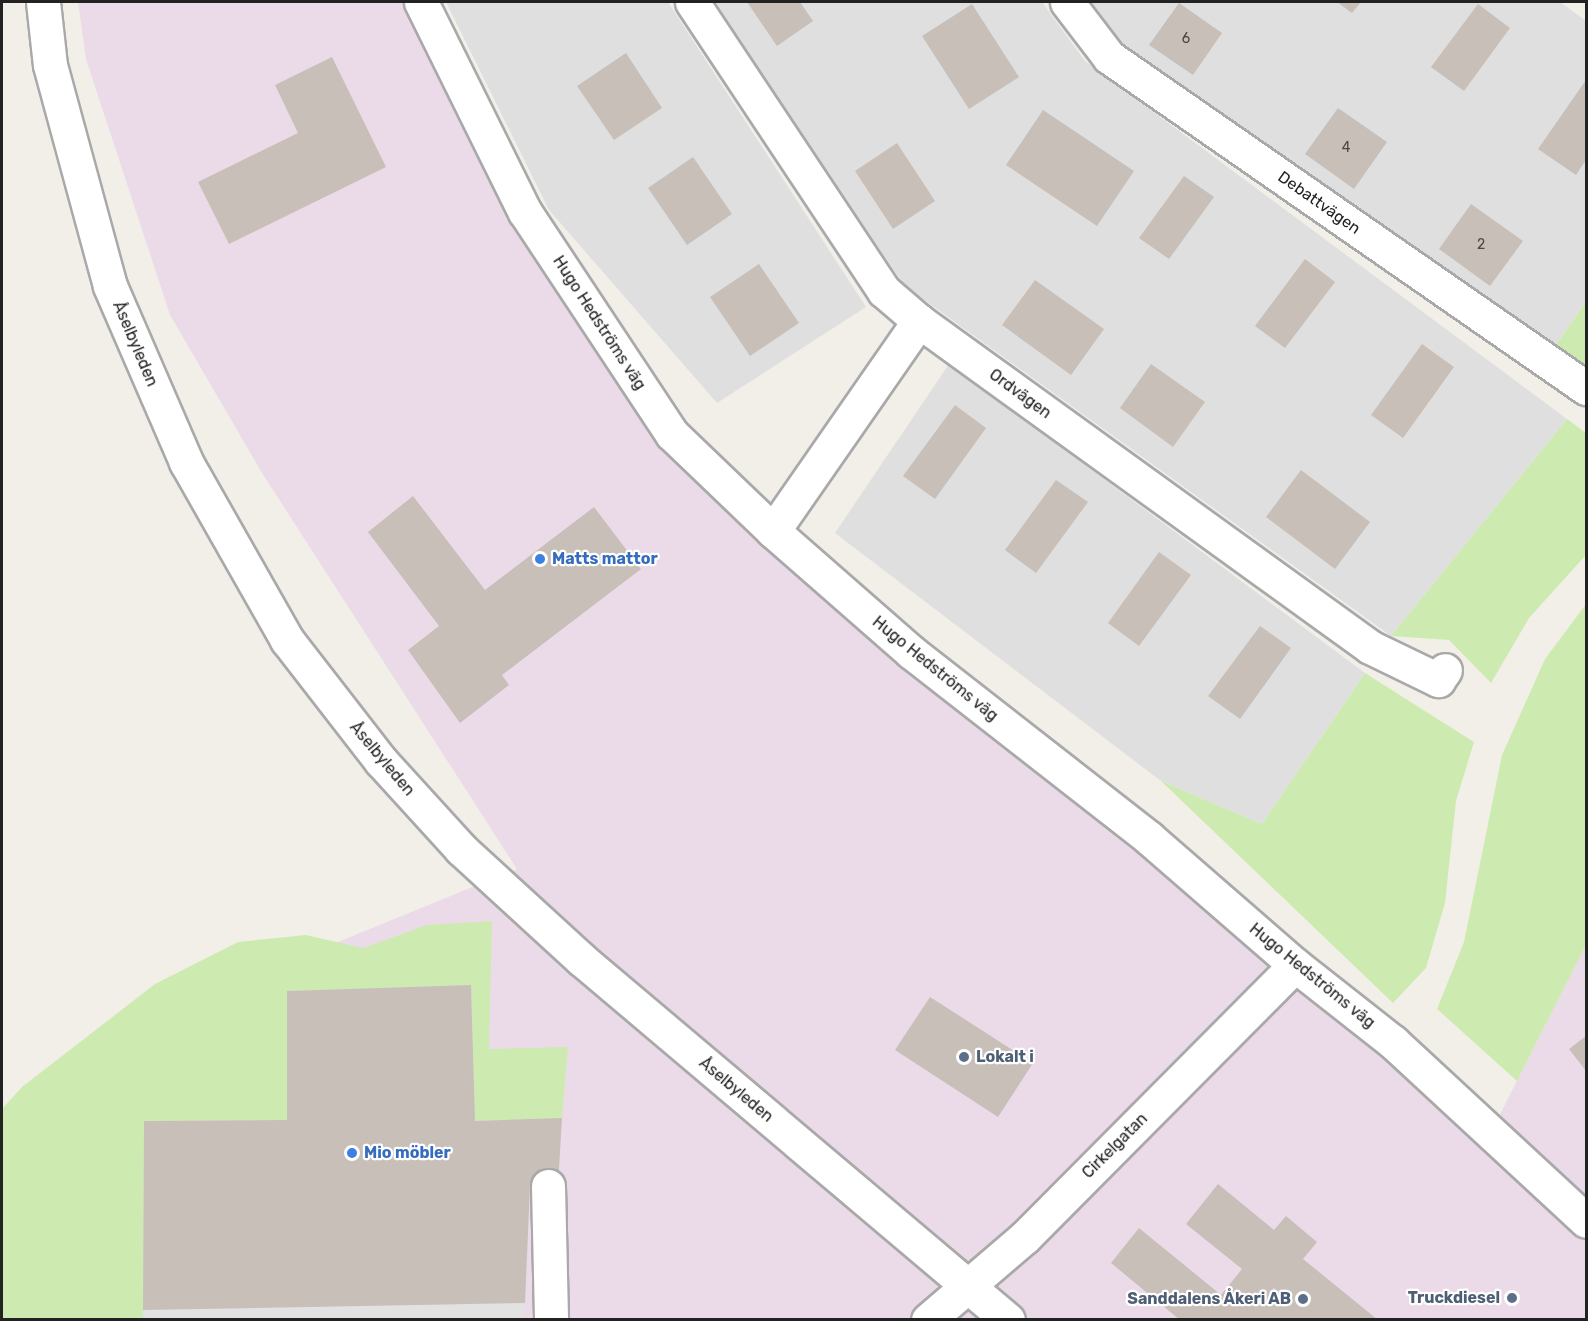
<!DOCTYPE html>
<meta charset="utf-8">
<style>
body{margin:0}
#map{position:relative;width:1588px;height:1321px;overflow:hidden;background:#f2efe9;font-family:Rubik,sans-serif}
div>[style]{position:absolute}
[style*='--x']{left:calc(var(--x)*1px);top:calc(var(--y)*1px);width:calc(var(--w)*1px);rotate:calc(var(--a)*1deg)}
.residential>*{inset:0;background:#e0dfdf}
.industrial>*{inset:0;background:#ebdbe8}
.grass>*{inset:0;background:#cdebb0}
.parking>*{inset:0;background:#e2e2e2}
.building>*{inset:0;background:#c7bfb8}
.roads{filter:drop-shadow(2px 0 #a9a9a9) drop-shadow(-2px 0 #a9a9a9) drop-shadow(0 2px #a9a9a9) drop-shadow(0 -2px #a9a9a9)}
.minor>*{height:33px;margin:-16.5px;padding:0 16.5px;transform-origin:16.5px;border-radius:16.5px;background:#fff}
.dots>*{width:16px;height:16px;translate:-50% -50%;box-sizing:border-box;border:3px solid #fff;border-radius:50%}
span{translate:-50% -50%;white-space:nowrap;text-align:center;line-height:1.15;-webkit-text-stroke:4.5px #fff;paint-order:stroke}
.number-label{font-size:14px;color:#4b4948}
.number-label span{-webkit-text-stroke-width:0}
.street-label{font-size:16px;color:#222}
.shop-label{font-size:16px;color:#366cbe;font-weight:700}
.left{translate:0 -50%;text-align:left}
.service-label{font-size:16px;color:#4e5e75;font-weight:700}
.right{translate:-100% -50%;text-align:right}
.frame{position:absolute;inset:0;border:3px solid #222;pointer-events:none}
</style>
<div id="map">
<div class="residential">
<div style="clip-path:polygon(446px 2px,668px 2px,866px 307px,717px 403px,549px 210px)"></div>
<div style="clip-path:polygon(708px 2px,1042px 2px,1085px 61px,1567px 419px,1391px 636px,905px 286px)"></div>
<div style="clip-path:polygon(1087px 2px,1560px 2px,1586px 21px,1586px 301px,1554px 348px,1122px 51px)"></div>
<div style="clip-path:polygon(949px 364px,1365px 673px,1262px 824px,1161px 781px,835px 533px)"></div>
</div>
<div class="industrial">
<div style="clip-path:polygon(78px 2px,421px 2px,672px 434px,1491px 1132px,1586px 945px,1586px 1319px,101px 1319px,105px 1037px,517px 869px,262px 473px,170px 315px,86px 59px)"></div>
</div>
<div class="grass">
<div style="clip-path:polygon(1586px 301px,1586px 365px,1554px 348px)"></div>
<div style="clip-path:polygon(1567px 419px,1586px 433px,1586px 555px,1529px 618px,1491px 683px,1449px 640px,1391px 636px)"></div>
<div style="clip-path:polygon(1586px 604px,1586px 945px,1517px 1081px,1437px 1009px,1464px 942px,1502px 755px,1545px 659px)"></div>
<div style="clip-path:polygon(1365px 673px,1474px 742px,1456px 801px,1445px 903px,1426px 968px,1393px 1003px,1161px 781px,1262px 824px)"></div>
<div style="clip-path:polygon(492px 921px,489px 1049px,568px 1047px,562px 1118px,475px 1121px,471px 985px,288px 991px,287px 1120px,144px 1121px,143px 1319px,2px 1319px,2px 1109px,22px 1087px,155px 984px,238px 942px,306px 935px,363px 948px,427px 925px)"></div>
</div>
<div class="parking">
<div style="clip-path:polygon(525px 1303px,524px 1320px,143px 1319px,143px 1310px)"></div>
</div>
<div class="building">
<div style="clip-path:polygon(747px 2px,800px 2px,813px 21px,777px 46px)"></div>
<div style="clip-path:polygon(1337px 2px,1361px 2px,1352px 13px)"></div>
<div style="clip-path:polygon(1179px 3px,1222px 33px,1193px 75px,1149px 45px)"></div>
<div style="clip-path:polygon(972px 4px,1019px 77px,969px 109px,922px 36px)"></div>
<div style="clip-path:polygon(1478px 4px,1510px 28px,1464px 91px,1431px 67px)"></div>
<div style="clip-path:polygon(626px 53px,662px 108px,614px 140px,577px 86px)"></div>
<div style="clip-path:polygon(332px 57px,386px 167px,229px 244px,198px 182px,298px 133px,275px 85px)"></div>
<div style="clip-path:polygon(1586px 80px,1586px 160px,1576px 175px,1538px 149px)"></div>
<div style="clip-path:polygon(1338px 108px,1387px 142px,1354px 189px,1305px 154px)"></div>
<div style="clip-path:polygon(1043px 110px,1134px 171px,1097px 226px,1006px 165px)"></div>
<div style="clip-path:polygon(897px 143px,935px 201px,893px 229px,855px 171px)"></div>
<div style="clip-path:polygon(693px 157px,732px 214px,687px 245px,648px 188px)"></div>
<div style="clip-path:polygon(1184px 176px,1214px 197px,1169px 259px,1139px 238px)"></div>
<div style="clip-path:polygon(1471px 204px,1523px 241px,1490px 286px,1439px 249px)"></div>
<div style="clip-path:polygon(1305px 259px,1335px 282px,1285px 348px,1255px 326px)"></div>
<div style="clip-path:polygon(759px 264px,799px 323px,750px 356px,710px 297px)"></div>
<div style="clip-path:polygon(1035px 280px,1104px 329px,1071px 375px,1002px 325px)"></div>
<div style="clip-path:polygon(1422px 344px,1454px 367px,1403px 438px,1371px 415px)"></div>
<div style="clip-path:polygon(1151px 364px,1205px 402px,1173px 447px,1120px 408px)"></div>
<div style="clip-path:polygon(955px 405px,986px 428px,935px 499px,903px 476px)"></div>
<div style="clip-path:polygon(1301px 470px,1370px 522px,1335px 569px,1266px 517px)"></div>
<div style="clip-path:polygon(1056px 480px,1088px 502px,1036px 573px,1005px 550px)"></div>
<div style="clip-path:polygon(413px 496px,485px 590px,594px 507px,641px 569px,502px 675px,509px 685px,460px 723px,408px 650px,439px 626px,368px 532px)"></div>
<div style="clip-path:polygon(1159px 552px,1191px 575px,1139px 646px,1108px 623px)"></div>
<div style="clip-path:polygon(1260px 626px,1291px 648px,1240px 719px,1208px 696px)"></div>
<div style="clip-path:polygon(471px 985px,475px 1121px,562px 1118px,558px 1186px,530px 1186px,525px 1303px,143px 1310px,144px 1121px,287px 1120px,287px 991px)"></div>
<div style="clip-path:polygon(930px 997px,1033px 1063px,998px 1117px,895px 1050px)"></div>
<div style="clip-path:polygon(1586px 1036px,1586px 1071px,1569px 1049px)"></div>
<div style="clip-path:polygon(1218px 1184px,1274px 1230px,1286px 1216px,1317px 1242px,1303px 1259px,1378px 1320px,1180px 1320px,1111px 1263px,1139px 1228px,1221px 1295px,1242px 1269px,1186px 1224px)"></div>
</div>
<div class="roads">
<div class="minor">
<div style="--x:43;--y:2;--w:63;--a:83.7"></div>
<div style="--x:50;--y:65;--w:229;--a:74.8"></div>
<div style="--x:110;--y:286;--w:192;--a:66.6"></div>
<div style="--x:186;--y:462;--w:205;--a:60.4"></div>
<div style="--x:287;--y:640;--w:153;--a:52.2"></div>
<div style="--x:381;--y:761;--w:119;--a:47.7"></div>
<div style="--x:461;--y:849;--w:163;--a:42.5"></div>
<div style="--x:581;--y:959;--w:559;--a:40.21"></div>
<div style="--x:421;--y:2;--w:234;--a:63.7"></div>
<div style="--x:525;--y:212;--w:266;--a:56.5"></div>
<div style="--x:672;--y:434;--w:140;--a:43.8"></div>
<div style="--x:773;--y:531;--w:184;--a:41.2"></div>
<div style="--x:911;--y:652;--w:302;--a:38"></div>
<div style="--x:1149;--y:838;--w:194;--a:41"></div>
<div style="--x:1295;--y:965;--w:125;--a:38.2"></div>
<div style="--x:1393;--y:1042;--w:263;--a:42.8"></div>
<div style="--x:692;--y:2;--w:347;--a:56.4"></div>
<div style="--x:884;--y:291;--w:46;--a:40.6"></div>
<div style="--x:919;--y:321;--w:556;--a:35.86"></div>
<div style="--x:1370;--y:647;--w:76;--a:25.9"></div>
<div style="--x:1438;--y:680;--w:12;--a:-55"></div>
<div style="--x:1067;--y:2;--w:69;--a:52.6"></div>
<div style="--x:1109;--y:57;--w:581;--a:34.76"></div>
<div style="--x:773;--y:531;--w:256;--a:-55.2"></div>
<div style="--x:548;--y:1186;--w:134;--a:88.7"></div>
<div style="--x:928;--y:1320;--w:128;--a:-40.6"></div>
<div style="--x:1025;--y:1237;--w:383;--a:-45.2"></div>
</div>
</div>
<div class="dots">
<div style="left:540px;top:559px;background:#3f7fe0"></div>
<div style="left:964px;top:1057px;background:#5c6f8a"></div>
<div style="left:352px;top:1153px;background:#3f7fe0"></div>
<div style="left:1512px;top:1298px;background:#5c6f8a"></div>
<div style="left:1303px;top:1299px;background:#5c6f8a"></div>
</div>
<div class="number-label">
<span style="left:1186px;top:39px">6</span>
<span style="left:1346px;top:148px">4</span>
<span style="left:1481px;top:245px">2</span>
</div>
<div class="street-label">
<span style="left:1319px;top:203px;rotate:35deg">Debattvägen</span>
<span style="left:599px;top:323px;rotate:57deg">Hugo Hedströms väg</span>
<span style="left:135px;top:344px;rotate:67deg">Åselbyleden</span>
<span style="left:1020px;top:394px;rotate:36deg">Ordvägen</span>
<span style="left:935px;top:669px;rotate:39deg">Hugo Hedströms väg</span>
<span style="left:382px;top:759px;rotate:50deg">Åselbyleden</span>
<span style="left:1312px;top:976px;rotate:39deg">Hugo Hedströms väg</span>
<span style="left:736px;top:1090px;rotate:40deg">Åselbyleden</span>
<span style="left:1115px;top:1146px;rotate:-45deg">Cirkelgatan</span>
</div>
<div class="shop-label">
<span class="left" style="left:552px;top:559px">Matts mattor</span>
<span class="left" style="left:364px;top:1153px">Mio möbler</span>
</div>
<div class="service-label">
<span class="left" style="left:976px;top:1057px">Lokalt i</span>
<span class="right" style="left:1500px;top:1298px">Truckdiesel</span>
<span class="right" style="left:1291px;top:1299px">Sanddalens Åkeri AB</span>
</div>
<div class="frame"></div>
</div>
